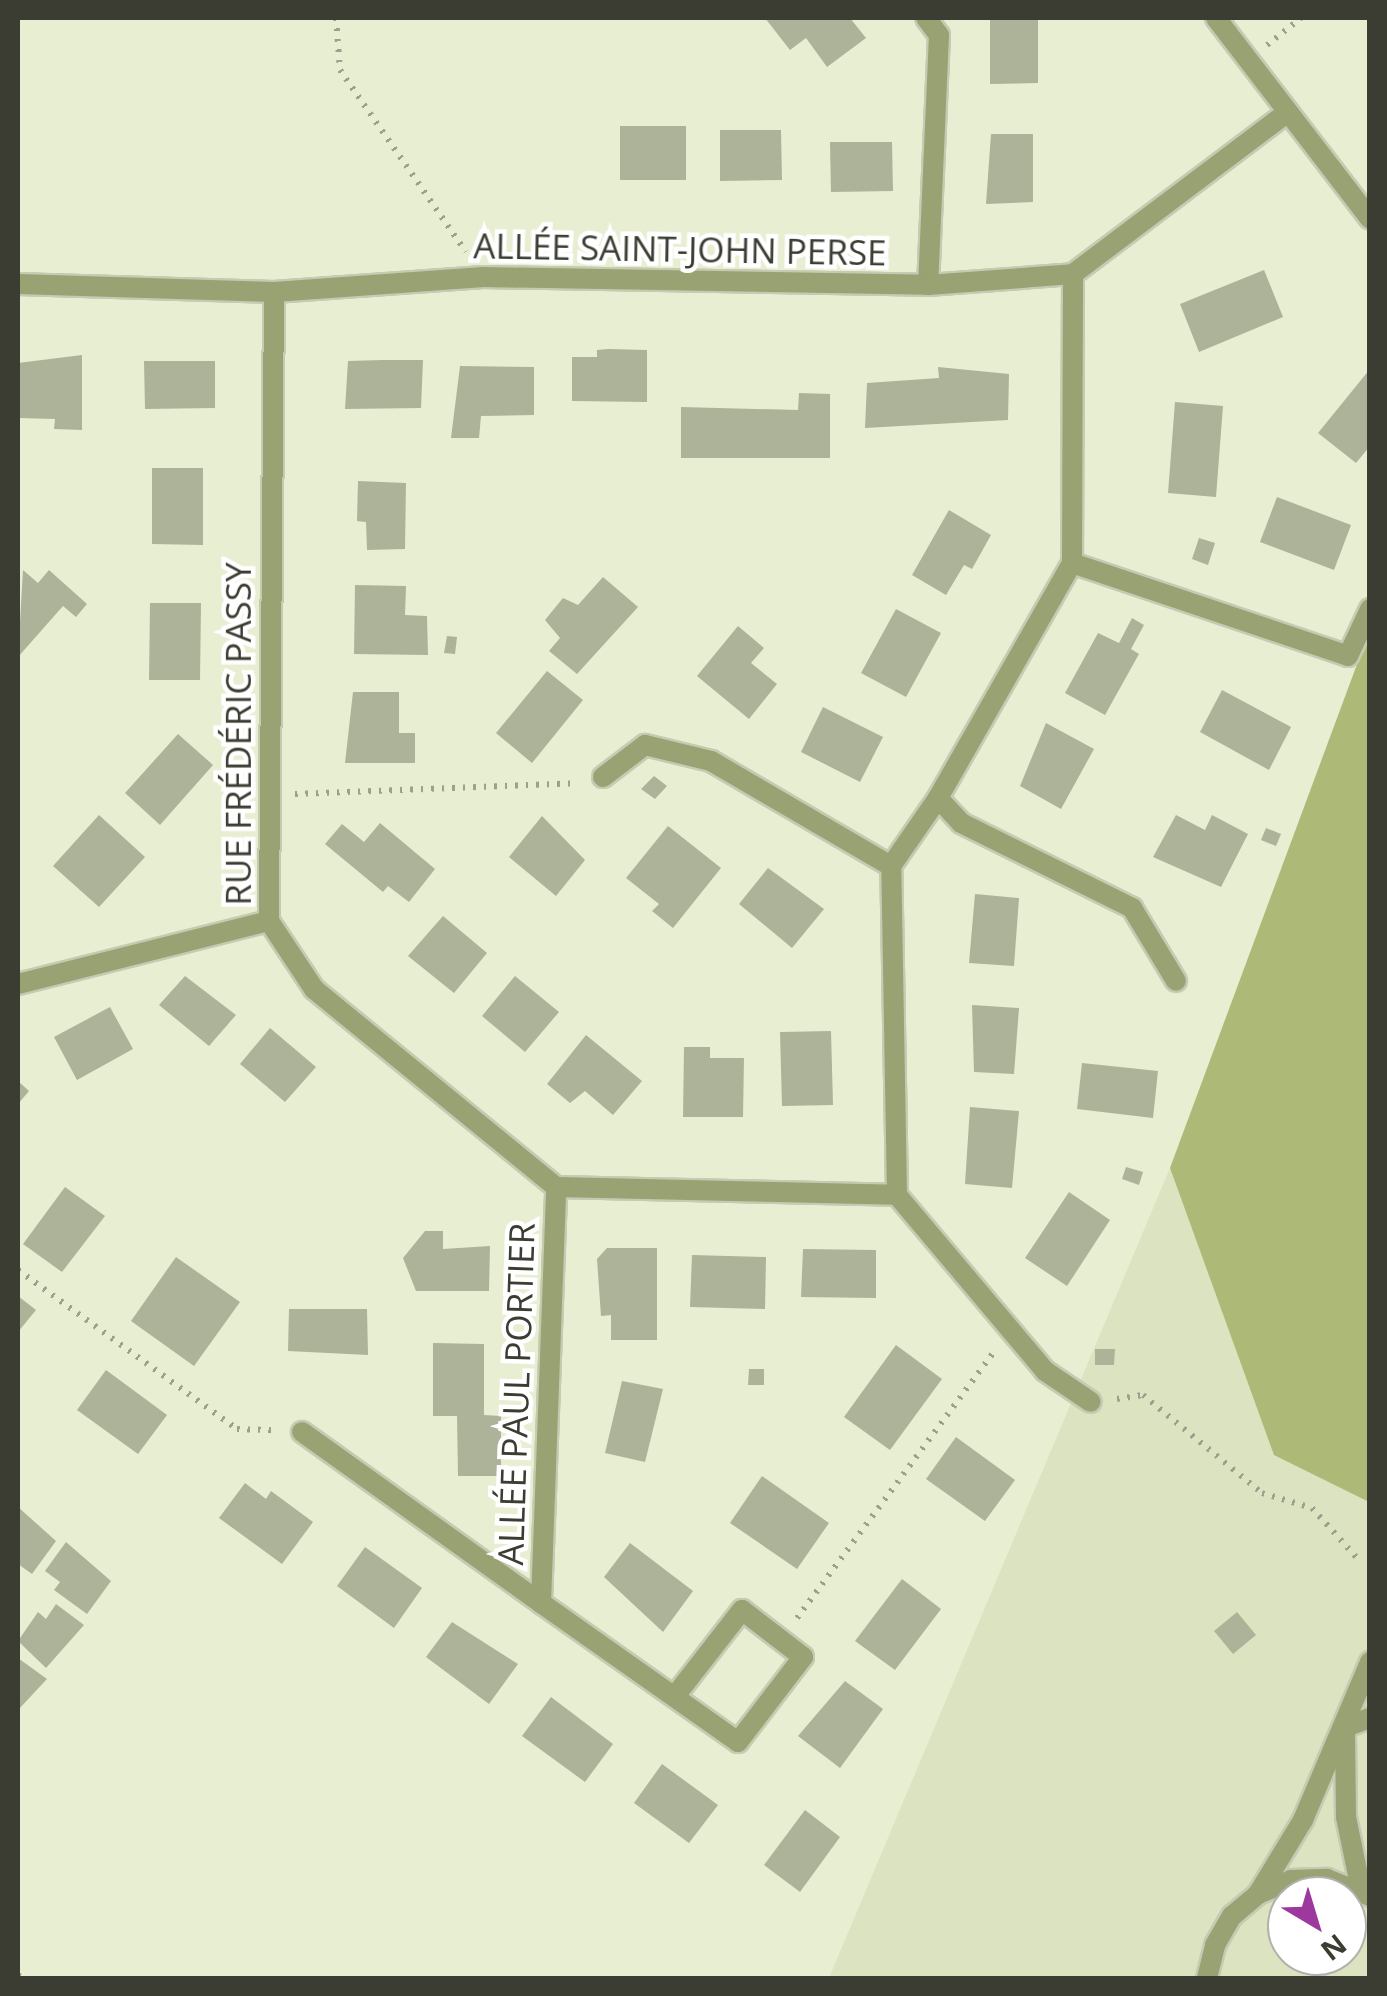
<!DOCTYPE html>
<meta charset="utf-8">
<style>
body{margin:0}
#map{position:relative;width:1387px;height:1996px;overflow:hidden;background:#e7eed2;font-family:"Open Sans",sans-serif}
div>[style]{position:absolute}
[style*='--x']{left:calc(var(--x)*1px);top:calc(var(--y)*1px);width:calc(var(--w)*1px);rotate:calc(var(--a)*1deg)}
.built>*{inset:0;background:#dbe3c0}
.forest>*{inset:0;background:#adb977}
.building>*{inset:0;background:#adb398}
.path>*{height:6px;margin-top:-3px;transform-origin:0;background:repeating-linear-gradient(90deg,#9ca18d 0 2.5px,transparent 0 10.5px)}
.roads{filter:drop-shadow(2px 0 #c5cbb2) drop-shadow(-2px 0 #c5cbb2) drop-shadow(0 2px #c5cbb2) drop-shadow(0 -2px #c5cbb2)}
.lane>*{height:20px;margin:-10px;padding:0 10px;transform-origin:10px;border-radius:10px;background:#98a272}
.street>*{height:20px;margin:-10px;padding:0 10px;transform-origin:10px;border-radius:10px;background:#98a272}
span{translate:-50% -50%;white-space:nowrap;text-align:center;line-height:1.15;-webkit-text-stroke:9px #fff;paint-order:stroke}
.street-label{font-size:35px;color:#3b3d32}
.frame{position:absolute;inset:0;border:20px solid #3b3d32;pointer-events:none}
.north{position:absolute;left:1267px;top:1876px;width:100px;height:100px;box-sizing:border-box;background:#fff;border:2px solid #b1b1ad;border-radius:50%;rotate:142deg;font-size:28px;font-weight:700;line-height:40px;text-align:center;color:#3b3d32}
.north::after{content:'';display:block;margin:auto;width:35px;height:45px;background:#9c389e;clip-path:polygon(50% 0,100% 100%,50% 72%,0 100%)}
</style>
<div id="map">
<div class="built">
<div style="clip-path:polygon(evenodd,1170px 1168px,1274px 1454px,1369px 1502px,1369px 1978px,829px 1978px,1170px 1168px,1287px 1896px,1347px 1896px,1347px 1956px,1287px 1956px,1287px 1896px)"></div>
</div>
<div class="forest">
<div style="clip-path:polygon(1369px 632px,1369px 1502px,1274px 1455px,1170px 1168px)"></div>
</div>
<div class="building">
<div style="clip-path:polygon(765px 18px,850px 18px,866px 38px,827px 67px,806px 38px,790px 50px)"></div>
<div style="clip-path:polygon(990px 18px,1038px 18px,1038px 83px,990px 84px)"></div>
<div style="clip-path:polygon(620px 126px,686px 126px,686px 180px,620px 180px)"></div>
<div style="clip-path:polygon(720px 130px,781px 130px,782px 180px,720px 181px)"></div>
<div style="clip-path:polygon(991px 134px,1033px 134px,1033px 202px,986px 204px)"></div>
<div style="clip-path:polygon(830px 142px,892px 142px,893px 191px,831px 192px)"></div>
<div style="clip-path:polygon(1264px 270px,1283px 317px,1199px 352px,1180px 304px)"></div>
<div style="clip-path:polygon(608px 349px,647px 350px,647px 402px,572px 401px,572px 357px,597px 357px,597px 350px)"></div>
<div style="clip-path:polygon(82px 355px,82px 430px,54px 429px,55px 419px,18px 418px,18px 363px)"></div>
<div style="clip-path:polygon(383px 360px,423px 360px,421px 408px,345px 409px,348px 361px)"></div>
<div style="clip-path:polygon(144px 361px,215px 361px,215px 408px,145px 409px)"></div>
<div style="clip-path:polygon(460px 366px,534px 367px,534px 415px,481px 416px,479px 438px,451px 438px)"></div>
<div style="clip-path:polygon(938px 367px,1009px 374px,1008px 420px,865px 428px,867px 383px,939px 378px)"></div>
<div style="clip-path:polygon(1370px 369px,1370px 446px,1356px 463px,1318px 433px)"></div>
<div style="clip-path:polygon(799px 393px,830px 394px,830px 458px,681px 458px,681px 407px,798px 410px)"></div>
<div style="clip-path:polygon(1175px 402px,1223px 406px,1216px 497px,1168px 493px)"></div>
<div style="clip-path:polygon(152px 468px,203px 468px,203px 545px,152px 544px)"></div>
<div style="clip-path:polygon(358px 481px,406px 483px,405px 549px,367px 550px,366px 522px,357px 521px)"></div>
<div style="clip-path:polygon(1277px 497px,1351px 525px,1334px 570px,1260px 542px)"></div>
<div style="clip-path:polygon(949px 510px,991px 535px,972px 569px,964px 565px,946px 595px,912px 575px)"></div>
<div style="clip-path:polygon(1199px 538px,1215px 543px,1208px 565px,1192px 559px)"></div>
<div style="clip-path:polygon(23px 570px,38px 583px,49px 570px,87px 604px,76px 617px,63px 606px,18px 657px)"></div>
<div style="clip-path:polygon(603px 577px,638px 607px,577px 674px,549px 651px,560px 638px,545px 620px,563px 598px,578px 605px)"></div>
<div style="clip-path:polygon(355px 585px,406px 586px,405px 615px,427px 616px,428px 655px,354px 654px)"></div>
<div style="clip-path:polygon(150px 603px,201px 603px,200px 680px,149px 680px)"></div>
<div style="clip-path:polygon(896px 609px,941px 633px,906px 697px,861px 673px)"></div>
<div style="clip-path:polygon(1132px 618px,1144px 625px,1131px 649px,1139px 654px,1105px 715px,1065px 693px,1098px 633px,1119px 643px)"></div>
<div style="clip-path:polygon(738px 626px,764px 648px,751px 663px,777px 684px,749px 719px,697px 676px)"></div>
<div style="clip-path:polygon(447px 636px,457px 637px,455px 654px,444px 653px)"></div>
<div style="clip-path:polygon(547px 671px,583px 700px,532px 763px,496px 733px)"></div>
<div style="clip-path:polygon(1222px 690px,1291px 727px,1269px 770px,1200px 732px)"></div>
<div style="clip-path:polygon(353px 692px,399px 692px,399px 733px,415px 733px,415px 763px,345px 763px)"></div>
<div style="clip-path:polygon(823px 707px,883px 737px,860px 782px,801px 752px)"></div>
<div style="clip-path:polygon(1046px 723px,1094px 749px,1061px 809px,1020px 786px)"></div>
<div style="clip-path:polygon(178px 734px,213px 765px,160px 825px,125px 793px)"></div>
<div style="clip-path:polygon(654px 776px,667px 786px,655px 799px,641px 789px)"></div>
<div style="clip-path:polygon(99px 815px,145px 857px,99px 907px,53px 866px)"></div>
<div style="clip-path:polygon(1176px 815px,1205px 830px,1212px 815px,1248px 834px,1221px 887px,1153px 857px)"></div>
<div style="clip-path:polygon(542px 816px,585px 860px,556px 896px,509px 857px)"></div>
<div style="clip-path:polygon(380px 823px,435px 869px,409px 902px,388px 886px,383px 892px,325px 844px,342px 824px,364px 842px)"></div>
<div style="clip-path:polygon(668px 826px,721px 868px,673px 928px,652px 911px,659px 904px,626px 878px)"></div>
<div style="clip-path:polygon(1266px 828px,1281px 834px,1276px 846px,1261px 840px)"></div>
<div style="clip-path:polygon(768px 868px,824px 909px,792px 948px,739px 904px)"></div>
<div style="clip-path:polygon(975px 894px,1019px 898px,1014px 966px,969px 963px)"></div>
<div style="clip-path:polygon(443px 916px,487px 953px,454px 993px,408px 956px)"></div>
<div style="clip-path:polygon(185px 976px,236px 1015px,209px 1046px,159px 1005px)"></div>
<div style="clip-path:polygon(515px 976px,559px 1012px,525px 1052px,482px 1016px)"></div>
<div style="clip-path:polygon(972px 1005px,1019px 1008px,1014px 1074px,974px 1072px)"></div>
<div style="clip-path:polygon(110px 1007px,133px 1049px,77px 1080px,54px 1037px)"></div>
<div style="clip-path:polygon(270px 1028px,316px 1067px,285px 1102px,240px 1064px)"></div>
<div style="clip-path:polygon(831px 1031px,833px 1105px,782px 1106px,780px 1032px)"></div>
<div style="clip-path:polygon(586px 1035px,642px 1081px,613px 1115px,585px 1091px,570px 1103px,547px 1084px)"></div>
<div style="clip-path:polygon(684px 1047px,710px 1047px,710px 1058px,744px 1058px,743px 1117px,683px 1117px)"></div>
<div style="clip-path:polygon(1082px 1063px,1158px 1071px,1153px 1118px,1077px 1109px)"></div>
<div style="clip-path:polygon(18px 1081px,29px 1091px,18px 1104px)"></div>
<div style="clip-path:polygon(970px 1107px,1019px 1111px,1012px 1188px,965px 1184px)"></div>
<div style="clip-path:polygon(1126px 1167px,1143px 1172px,1139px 1185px,1122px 1179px)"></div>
<div style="clip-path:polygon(65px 1187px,105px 1216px,62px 1272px,23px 1244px)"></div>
<div style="clip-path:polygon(1069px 1192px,1110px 1220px,1067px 1286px,1025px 1258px)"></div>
<div style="clip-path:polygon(425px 1231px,443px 1231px,443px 1249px,490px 1246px,489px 1291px,416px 1291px,403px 1258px)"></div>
<div style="clip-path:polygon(607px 1248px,657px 1248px,657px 1340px,611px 1340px,611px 1315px,601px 1316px,597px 1259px)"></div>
<div style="clip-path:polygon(803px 1249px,876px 1250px,876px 1298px,801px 1297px)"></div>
<div style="clip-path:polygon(692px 1255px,766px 1257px,765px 1309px,690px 1307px)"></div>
<div style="clip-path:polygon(176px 1257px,240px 1302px,194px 1366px,131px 1321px)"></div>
<div style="clip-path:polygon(18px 1296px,36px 1310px,18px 1332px)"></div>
<div style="clip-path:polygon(289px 1309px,367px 1309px,368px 1355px,288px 1351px)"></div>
<div style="clip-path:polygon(433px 1343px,484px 1344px,484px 1415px,501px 1416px,501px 1476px,458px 1476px,457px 1416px,433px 1416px)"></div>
<div style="clip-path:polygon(896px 1345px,942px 1379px,890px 1450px,844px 1417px)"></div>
<div style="clip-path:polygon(1095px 1349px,1115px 1349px,1114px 1365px,1095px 1365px)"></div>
<div style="clip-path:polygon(749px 1369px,764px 1369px,764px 1385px,748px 1385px)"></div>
<div style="clip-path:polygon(106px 1370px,167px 1415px,138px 1454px,77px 1410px)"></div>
<div style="clip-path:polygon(622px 1381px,663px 1389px,645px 1462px,605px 1453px)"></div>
<div style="clip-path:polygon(956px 1437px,1015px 1480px,985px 1521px,926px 1479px)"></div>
<div style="clip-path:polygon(762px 1476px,829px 1523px,797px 1569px,730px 1523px)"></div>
<div style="clip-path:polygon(245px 1483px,266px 1499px,271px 1491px,313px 1522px,282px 1564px,219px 1518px)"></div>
<div style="clip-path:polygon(18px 1507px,56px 1541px,32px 1574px,18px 1564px)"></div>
<div style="clip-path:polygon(66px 1542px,111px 1581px,87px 1614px,54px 1590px,60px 1582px,45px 1571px)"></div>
<div style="clip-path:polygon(630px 1543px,693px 1591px,663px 1632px,604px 1577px)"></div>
<div style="clip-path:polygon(365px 1547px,422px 1588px,394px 1628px,337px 1586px)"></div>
<div style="clip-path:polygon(902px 1579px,941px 1609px,895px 1670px,855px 1641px)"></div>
<div style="clip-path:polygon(56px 1604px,84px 1625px,46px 1668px,18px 1641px,38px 1612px,46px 1619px)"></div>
<div style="clip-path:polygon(1237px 1612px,1256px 1635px,1233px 1654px,1214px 1631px)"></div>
<div style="clip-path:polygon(452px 1622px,518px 1664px,489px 1704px,426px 1657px)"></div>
<div style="clip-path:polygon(18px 1658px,47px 1679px,18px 1710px)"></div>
<div style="clip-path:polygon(845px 1681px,883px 1709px,840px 1768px,798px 1736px)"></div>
<div style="clip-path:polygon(551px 1697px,613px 1744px,585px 1782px,522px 1736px)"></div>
<div style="clip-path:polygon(662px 1764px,718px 1805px,689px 1843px,634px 1803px)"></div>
<div style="clip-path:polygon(805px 1810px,840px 1837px,800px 1892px,764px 1865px)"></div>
</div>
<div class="path">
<div style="--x:336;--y:18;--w:52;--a:85.6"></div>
<div style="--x:340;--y:70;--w:221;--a:55.3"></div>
<div style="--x:1267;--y:45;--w:43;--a:-38.5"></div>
<div style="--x:295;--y:794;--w:282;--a:-2.2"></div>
<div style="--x:18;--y:1270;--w:271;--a:36"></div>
<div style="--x:237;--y:1429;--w:38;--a:2"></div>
<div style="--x:1117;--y:1399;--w:26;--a:-9"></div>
<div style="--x:1143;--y:1395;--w:154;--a:39.5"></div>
<div style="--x:1262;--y:1493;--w:52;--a:16.7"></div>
<div style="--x:1312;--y:1508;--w:69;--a:48"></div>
<div style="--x:797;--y:1618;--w:333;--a:-53.5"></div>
<div style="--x:18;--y:1974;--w:4;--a:63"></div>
</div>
<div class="roads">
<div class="lane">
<div style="--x:1345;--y:1727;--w:27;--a:-20"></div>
</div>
<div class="street">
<div style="--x:926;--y:18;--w:21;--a:53"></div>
<div style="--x:939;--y:35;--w:250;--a:92.5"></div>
<div style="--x:1216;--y:18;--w:253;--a:52.5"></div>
<div style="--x:18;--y:284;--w:256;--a:1.8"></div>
<div style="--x:274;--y:292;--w:210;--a:-4.1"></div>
<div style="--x:483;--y:277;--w:445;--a:1"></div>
<div style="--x:928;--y:285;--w:145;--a:-4.3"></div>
<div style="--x:1073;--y:274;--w:269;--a:-37"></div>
<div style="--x:274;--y:292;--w:629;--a:90.46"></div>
<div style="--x:269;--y:921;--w:82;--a:56.5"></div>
<div style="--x:314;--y:989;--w:313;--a:39.3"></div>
<div style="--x:556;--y:1187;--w:341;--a:1.3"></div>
<div style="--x:897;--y:1195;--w:329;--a:-91"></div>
<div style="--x:891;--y:866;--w:83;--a:-55.3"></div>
<div style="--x:938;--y:798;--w:271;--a:-60.3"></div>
<div style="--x:1072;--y:563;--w:289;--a:-89.8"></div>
<div style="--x:1072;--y:563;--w:291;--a:18.6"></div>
<div style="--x:1348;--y:656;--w:52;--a:-64.9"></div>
<div style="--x:603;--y:777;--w:53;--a:-37.3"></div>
<div style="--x:645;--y:745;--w:68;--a:13.6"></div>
<div style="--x:711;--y:761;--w:208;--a:30.3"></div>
<div style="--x:938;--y:798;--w:34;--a:47"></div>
<div style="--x:961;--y:823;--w:191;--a:26.4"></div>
<div style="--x:1132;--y:908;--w:85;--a:58.9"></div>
<div style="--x:18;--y:984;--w:259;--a:-14.1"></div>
<div style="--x:897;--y:1195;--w:230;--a:49.9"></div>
<div style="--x:1045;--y:1371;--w:55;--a:34"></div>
<div style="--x:302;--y:1432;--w:294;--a:35.6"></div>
<div style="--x:541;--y:1603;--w:416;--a:-87.9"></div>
<div style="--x:541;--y:1603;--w:241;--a:35.2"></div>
<div style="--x:738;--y:1742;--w:107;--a:-52.6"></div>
<div style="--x:803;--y:1657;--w:77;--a:-142.4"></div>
<div style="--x:742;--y:1610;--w:109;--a:127.9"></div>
<div style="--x:1345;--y:1734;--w:83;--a:89.3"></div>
<div style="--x:1346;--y:1817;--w:75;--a:78.4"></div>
<div style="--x:1258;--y:1894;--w:87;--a:-58.7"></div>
<div style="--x:1303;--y:1820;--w:172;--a:-67"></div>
<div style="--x:1207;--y:1978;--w:34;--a:-76"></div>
<div style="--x:1215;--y:1945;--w:34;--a:-60"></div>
<div style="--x:1232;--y:1916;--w:34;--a:-40"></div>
<div style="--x:1258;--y:1894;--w:36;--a:-23"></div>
<div style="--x:1291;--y:1880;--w:36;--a:-2"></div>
<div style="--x:1327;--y:1879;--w:46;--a:21.6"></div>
</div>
</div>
<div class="street-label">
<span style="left:680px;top:249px;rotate:1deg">ALLÉE SAINT-JOHN PERSE</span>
<span style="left:238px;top:734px;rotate:-90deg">RUE FRÉDÉRIC PASSY</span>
<span style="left:516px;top:1394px;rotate:-88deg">ALLÉE PAUL PORTIER</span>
</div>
<div class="frame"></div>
<div class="north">N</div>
</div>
